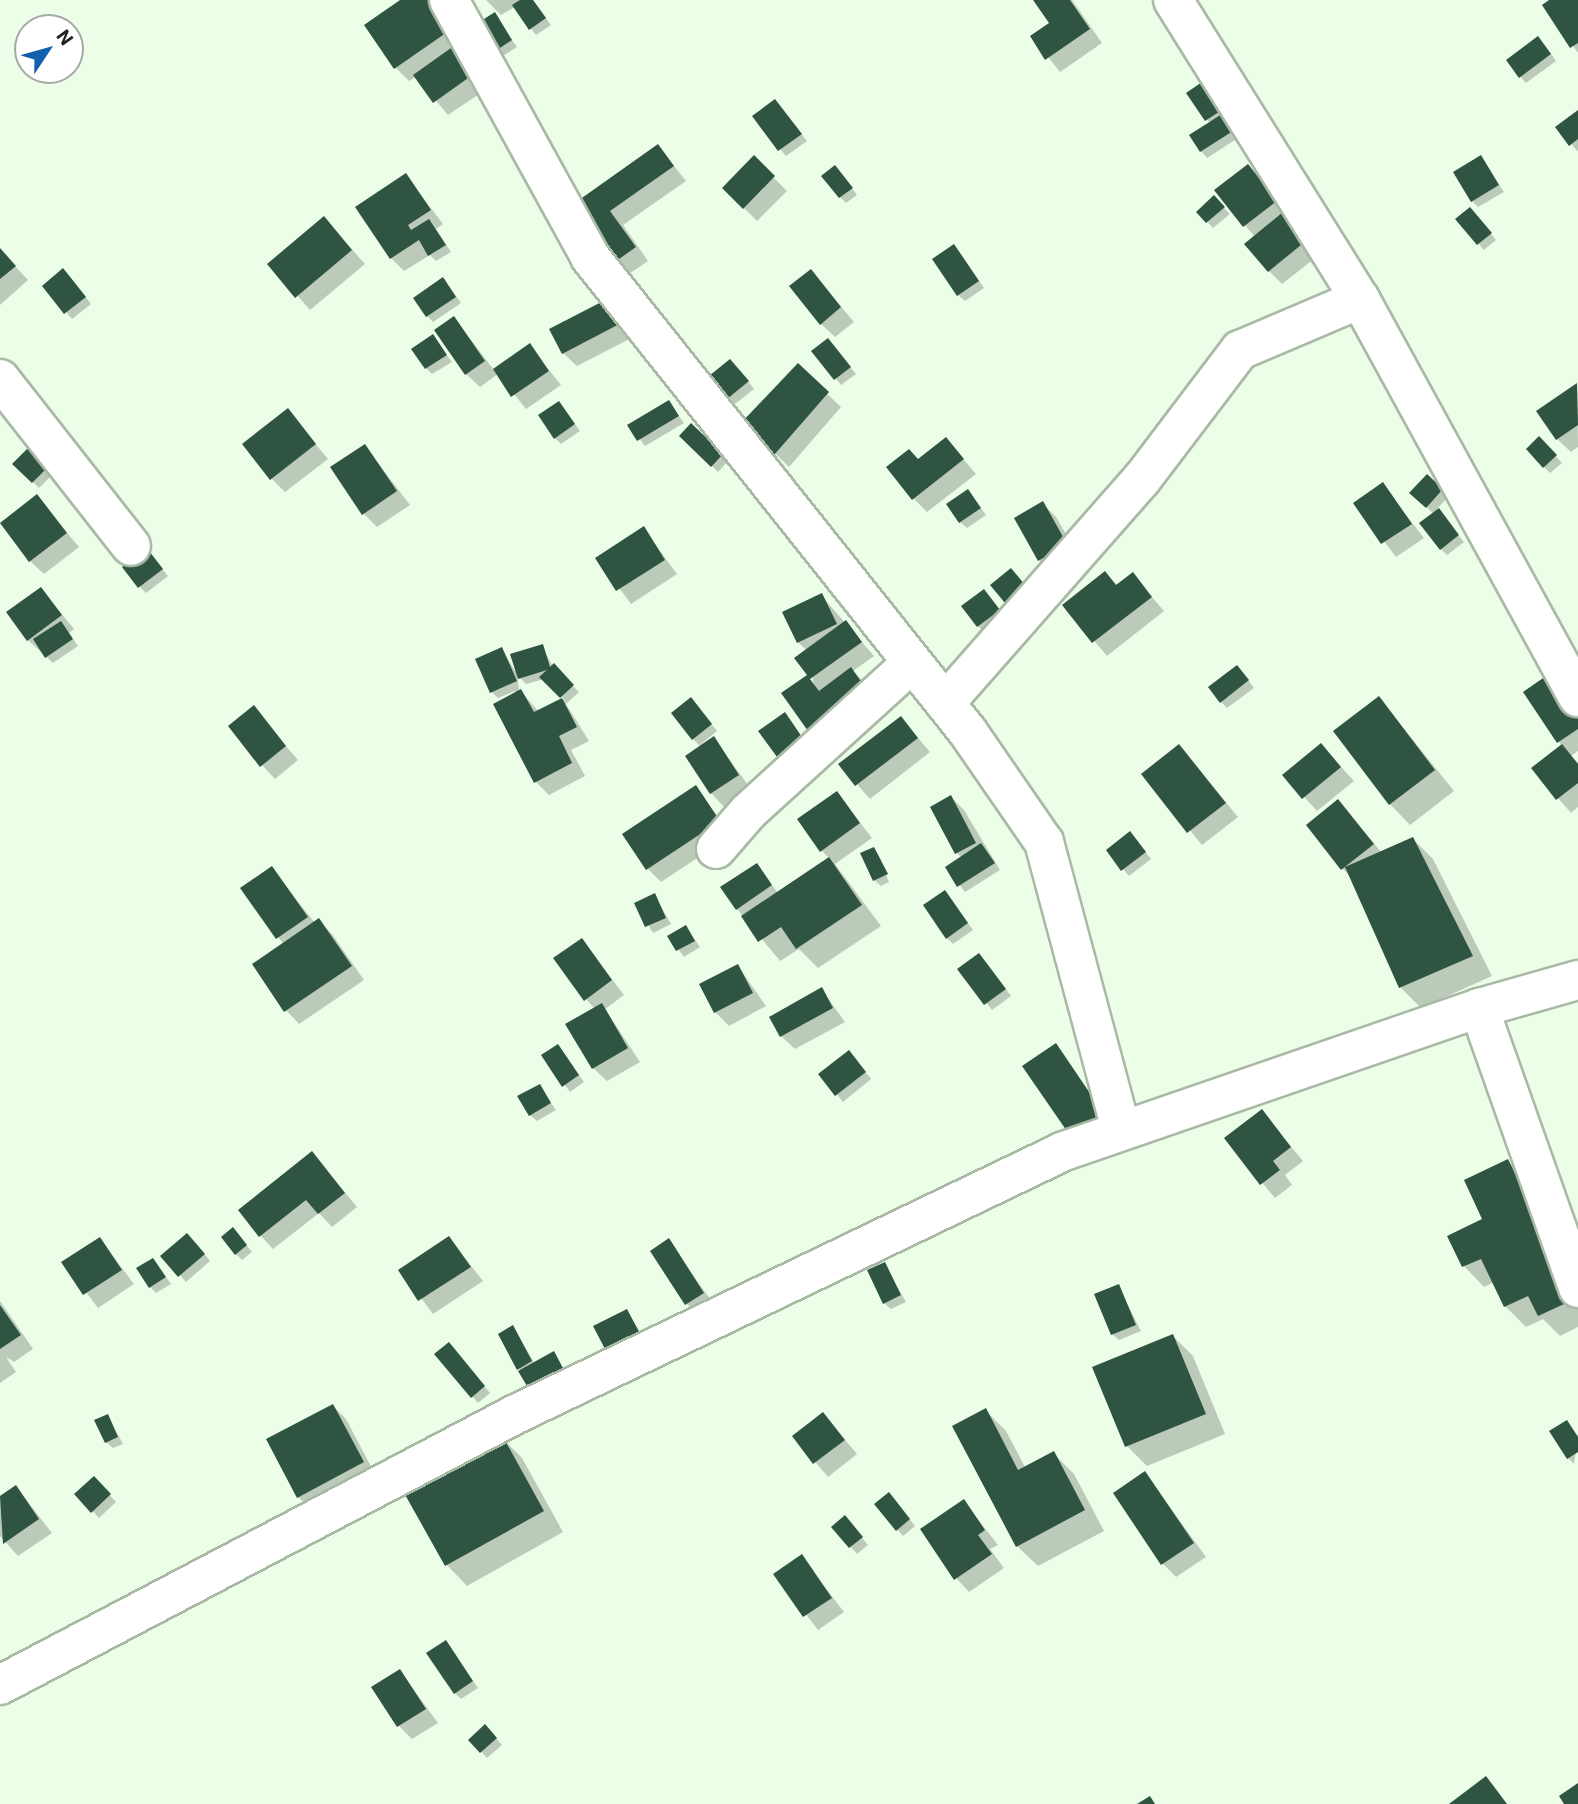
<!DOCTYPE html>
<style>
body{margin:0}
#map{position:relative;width:1578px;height:1804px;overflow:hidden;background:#ecfde8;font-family:Roboto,sans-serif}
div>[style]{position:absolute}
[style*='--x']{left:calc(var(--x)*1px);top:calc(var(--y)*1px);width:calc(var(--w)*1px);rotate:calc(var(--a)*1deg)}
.shadow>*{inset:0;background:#0003}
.building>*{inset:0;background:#2f5442}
.roads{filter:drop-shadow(2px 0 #a8b9a4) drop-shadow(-2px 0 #a8b9a4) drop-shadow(0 2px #a8b9a4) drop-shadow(0 -2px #a8b9a4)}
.minor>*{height:38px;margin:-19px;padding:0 19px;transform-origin:19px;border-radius:19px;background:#fff}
span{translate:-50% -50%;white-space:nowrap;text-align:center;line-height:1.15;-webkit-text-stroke:7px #fff;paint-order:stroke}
.north{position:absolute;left:14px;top:14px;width:70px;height:70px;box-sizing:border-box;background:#fff;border:2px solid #a6a8a5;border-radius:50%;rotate:54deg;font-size:19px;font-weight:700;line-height:28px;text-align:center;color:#20261f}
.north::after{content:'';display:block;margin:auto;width:24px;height:32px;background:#1160af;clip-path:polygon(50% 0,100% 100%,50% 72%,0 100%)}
</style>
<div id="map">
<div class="shadow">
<div style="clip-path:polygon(404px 0,441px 0,491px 86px,448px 115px,416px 77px,409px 81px,396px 68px)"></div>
<div style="clip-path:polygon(486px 0,533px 0,551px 25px,536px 35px,515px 7px,501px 15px)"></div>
<div style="clip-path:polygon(1035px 0,1072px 0,1102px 43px,1060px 72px,1032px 37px,1051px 23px)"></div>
<div style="clip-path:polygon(1552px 0,1578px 0,1578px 53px,1544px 5px)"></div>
<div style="clip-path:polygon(494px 15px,517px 47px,498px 59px)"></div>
<div style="clip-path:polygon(1544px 44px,1556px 61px,1526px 83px,1520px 76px)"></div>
<div style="clip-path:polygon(1205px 82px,1238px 138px,1207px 158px,1201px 151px,1210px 123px,1188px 93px)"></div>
<div style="clip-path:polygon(775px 101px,807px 141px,786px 156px,780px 149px)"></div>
<div style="clip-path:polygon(1578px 112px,1578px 150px,1577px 151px,1558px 127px)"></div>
<div style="clip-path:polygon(658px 146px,686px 181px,623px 225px,648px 261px,626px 276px,613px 262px,599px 224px)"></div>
<div style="clip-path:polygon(1481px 157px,1504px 192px,1478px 207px,1472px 201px)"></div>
<div style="clip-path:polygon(754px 158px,787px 191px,757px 221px,724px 188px)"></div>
<div style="clip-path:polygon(1248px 166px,1319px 255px,1282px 284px,1269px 271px,1255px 237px,1216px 191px)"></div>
<div style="clip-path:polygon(841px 173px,857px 195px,846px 203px,840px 197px)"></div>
<div style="clip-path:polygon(406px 175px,443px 224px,436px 229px,451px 252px,436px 261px,430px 255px,404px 271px,391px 258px)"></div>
<div style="clip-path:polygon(1214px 198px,1230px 214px,1213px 228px,1198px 212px)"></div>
<div style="clip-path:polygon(1476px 216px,1496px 240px,1484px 250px,1457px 219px)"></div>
<div style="clip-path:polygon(324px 218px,365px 264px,310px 310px,270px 264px)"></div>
<div style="clip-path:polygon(0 250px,28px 280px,0 305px)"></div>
<div style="clip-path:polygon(960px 253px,984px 288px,965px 301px,958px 295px)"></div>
<div style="clip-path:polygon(811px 271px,854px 322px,835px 337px,821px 324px)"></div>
<div style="clip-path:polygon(70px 277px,91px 304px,72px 319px,66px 312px)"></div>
<div style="clip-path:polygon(449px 286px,461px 303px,433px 322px,427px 316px)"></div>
<div style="clip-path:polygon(614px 298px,639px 334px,577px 366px,563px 353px)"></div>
<div style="clip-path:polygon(454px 318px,494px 370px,530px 346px,561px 385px,526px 409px,498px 374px,480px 387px,466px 374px)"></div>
<div style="clip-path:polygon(433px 337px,452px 362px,432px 374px,426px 368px)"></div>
<div style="clip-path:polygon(828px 340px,856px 374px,841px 385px,813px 351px)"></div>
<div style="clip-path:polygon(798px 366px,841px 407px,789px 467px,744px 423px)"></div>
<div style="clip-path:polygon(737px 367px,754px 389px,735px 404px,712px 376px)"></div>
<div style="clip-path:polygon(1577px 385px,1578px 447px,1571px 452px,1557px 439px)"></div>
<div style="clip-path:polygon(669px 402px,684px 423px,645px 446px,629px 425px)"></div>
<div style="clip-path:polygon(559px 403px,580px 431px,561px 444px,555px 438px)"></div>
<div style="clip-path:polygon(288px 411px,328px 459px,285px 492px,271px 478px)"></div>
<div style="clip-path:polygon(691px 425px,728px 461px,718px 472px,681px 435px)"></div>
<div style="clip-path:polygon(1539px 438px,1562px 463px,1550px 473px,1544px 467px)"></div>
<div style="clip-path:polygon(946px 439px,976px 474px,927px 512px,914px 499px,919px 461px)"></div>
<div style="clip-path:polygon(32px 446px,56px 471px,39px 488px,15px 464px)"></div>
<div style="clip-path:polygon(365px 446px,410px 505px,377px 527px,364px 514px)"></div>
<div style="clip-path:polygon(1427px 477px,1448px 497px,1437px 509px,1464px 542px,1447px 555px,1441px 549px,1434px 514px,1412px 493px)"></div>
<div style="clip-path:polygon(1382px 484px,1424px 538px,1396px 557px,1355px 503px)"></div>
<div style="clip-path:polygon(968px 491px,986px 515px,967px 528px,960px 522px)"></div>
<div style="clip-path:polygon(36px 496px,79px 547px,44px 574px,30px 561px)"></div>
<div style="clip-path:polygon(1043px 504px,1056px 517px,1080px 558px,1053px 573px,1039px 560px)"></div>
<div style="clip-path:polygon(644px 529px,677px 574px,631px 604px,597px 558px)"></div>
<div style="clip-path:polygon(152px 556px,168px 576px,146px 593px,140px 587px)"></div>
<div style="clip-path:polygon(1105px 573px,1118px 586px,1132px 574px,1164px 611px,1107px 656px,1064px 605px)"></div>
<div style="clip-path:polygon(41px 589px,74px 629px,69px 633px,78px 646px,53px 663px,28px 640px)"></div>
<div style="clip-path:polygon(821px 595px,874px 656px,853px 671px,865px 683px,827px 750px,807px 651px,798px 642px)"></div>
<div style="clip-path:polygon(990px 597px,1005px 617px,984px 632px,978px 626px)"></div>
<div style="clip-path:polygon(evenodd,542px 646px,553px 667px,579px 692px,566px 704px,589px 741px,571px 750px,585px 776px,549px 795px,536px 782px,515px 691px,498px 698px,492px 692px,502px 649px,515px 671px,542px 646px,517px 675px,526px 684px,544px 679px,564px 699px,539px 712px,519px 689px,517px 675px)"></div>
<div style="clip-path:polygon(1243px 673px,1254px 688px,1227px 708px,1221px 702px)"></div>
<div style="clip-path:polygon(1525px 693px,1578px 714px,1578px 751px,1571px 756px,1578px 763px,1578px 807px,1571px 813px,1533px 769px,1562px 746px)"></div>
<div style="clip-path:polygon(1379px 698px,1454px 791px,1410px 825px,1390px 804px)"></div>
<div style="clip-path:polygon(697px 706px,717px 731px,700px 745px,714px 739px,751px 789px,724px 807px,711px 793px,701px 747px,693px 739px)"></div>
<div style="clip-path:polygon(253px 708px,298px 760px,275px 779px,262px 765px)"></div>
<div style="clip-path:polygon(901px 718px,930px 752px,870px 799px,840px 765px)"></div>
<div style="clip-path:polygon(1321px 745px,1354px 781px,1317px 811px,1285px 776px)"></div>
<div style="clip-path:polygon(1179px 746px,1238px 817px,1202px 845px,1144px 774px)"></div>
<div style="clip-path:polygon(695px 787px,732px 835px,661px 882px,648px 869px)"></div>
<div style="clip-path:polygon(837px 793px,872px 838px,835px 864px,881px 926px,818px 968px,799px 949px,780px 961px,737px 909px,757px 865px,778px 893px,830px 859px,822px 851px)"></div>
<div style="clip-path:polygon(951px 797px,964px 810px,1000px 870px,965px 892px,947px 868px,962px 858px,957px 853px)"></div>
<div style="clip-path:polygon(1338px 801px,1382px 853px,1413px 839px,1433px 859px,1492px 976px,1421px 1008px,1400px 987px,1352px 878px,1342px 868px)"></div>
<div style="clip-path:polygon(1136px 840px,1151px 859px,1129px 876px,1108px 851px)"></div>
<div style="clip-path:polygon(874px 849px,889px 882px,881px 886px,874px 880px)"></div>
<div style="clip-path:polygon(272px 869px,315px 923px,319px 921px,332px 934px,364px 980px,299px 1024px,286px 1010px,284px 945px,243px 889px)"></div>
<div style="clip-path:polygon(945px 892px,973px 930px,953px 944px,947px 938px)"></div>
<div style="clip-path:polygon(654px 895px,671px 924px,653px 933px,636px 904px)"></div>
<div style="clip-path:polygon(686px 927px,700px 947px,684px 957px,669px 937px)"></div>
<div style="clip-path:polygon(582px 940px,624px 995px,605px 1009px,640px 1062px,607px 1081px,593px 1068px,595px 1009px,586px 999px)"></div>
<div style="clip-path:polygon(985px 961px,1011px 996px,992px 1010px,959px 969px)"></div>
<div style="clip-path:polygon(738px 966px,766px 1006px,729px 1026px,715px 1012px)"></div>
<div style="clip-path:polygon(822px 990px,845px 1022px,795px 1049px,781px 1036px)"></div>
<div style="clip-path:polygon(558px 1046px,584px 1082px,570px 1092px,544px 1056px)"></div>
<div style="clip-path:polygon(1056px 1046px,1118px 1132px,1087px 1153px)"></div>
<div style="clip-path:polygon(855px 1058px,871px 1079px,843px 1102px,821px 1074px)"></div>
<div style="clip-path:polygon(539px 1086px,556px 1110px,537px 1121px,530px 1115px)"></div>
<div style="clip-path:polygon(1261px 1111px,1303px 1161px,1285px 1175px,1292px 1185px,1275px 1198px,1226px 1139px)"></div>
<div style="clip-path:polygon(312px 1153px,357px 1207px,332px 1227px,319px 1213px,273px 1249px,260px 1235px)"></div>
<div style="clip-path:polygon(1508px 1161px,1528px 1181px,1578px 1285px,1578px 1327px,1560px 1336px,1543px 1319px,1526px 1327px,1505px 1306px,1494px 1282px,1484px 1287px,1464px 1266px)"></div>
<div style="clip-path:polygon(239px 1236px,252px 1252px,242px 1260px,236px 1254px)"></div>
<div style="clip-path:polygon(449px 1238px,483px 1281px,433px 1314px,400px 1270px)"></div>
<div style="clip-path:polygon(100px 1239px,134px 1284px,98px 1308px,64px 1263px)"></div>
<div style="clip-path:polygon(194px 1241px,210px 1261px,186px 1282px,180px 1275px)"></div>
<div style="clip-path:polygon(668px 1241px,716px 1307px,700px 1318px,687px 1304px)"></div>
<div style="clip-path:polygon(153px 1260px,171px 1284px,156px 1293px,150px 1287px)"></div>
<div style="clip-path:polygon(884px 1264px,906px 1302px,891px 1309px,884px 1303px)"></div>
<div style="clip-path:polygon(1118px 1286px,1141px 1331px,1119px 1340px,1112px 1334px)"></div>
<div style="clip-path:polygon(0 1301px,33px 1349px,14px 1362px,6px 1357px,16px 1372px,0 1383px)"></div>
<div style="clip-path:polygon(627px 1311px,644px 1338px,613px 1355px,596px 1327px)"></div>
<div style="clip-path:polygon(513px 1327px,535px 1364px,553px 1354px,570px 1379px,520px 1371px)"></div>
<div style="clip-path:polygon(1173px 1336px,1193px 1356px,1225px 1434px,1147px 1466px,1127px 1446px)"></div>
<div style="clip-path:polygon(455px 1351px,490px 1393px,478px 1403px,472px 1396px)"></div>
<div style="clip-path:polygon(333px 1406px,346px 1419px,376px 1476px,312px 1510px,298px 1497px)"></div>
<div style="clip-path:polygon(985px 1410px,1006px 1431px,1026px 1469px,1054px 1454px,1074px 1474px,1104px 1531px,1038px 1566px,1017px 1546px)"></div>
<div style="clip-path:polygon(823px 1414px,857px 1454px,828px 1477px,794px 1437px)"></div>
<div style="clip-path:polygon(108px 1416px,123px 1444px,113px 1448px,106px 1442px)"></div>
<div style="clip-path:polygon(1566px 1422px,1578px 1436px,1574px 1464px,1568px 1458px)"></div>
<div style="clip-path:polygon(501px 1437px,522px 1458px,563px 1532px,467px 1586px,447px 1565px,405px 1491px)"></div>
<div style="clip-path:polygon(1145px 1473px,1206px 1557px,1176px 1577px,1163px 1564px)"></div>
<div style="clip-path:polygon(94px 1478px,116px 1502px,99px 1518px,77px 1494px)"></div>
<div style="clip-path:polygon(16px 1487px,52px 1533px,18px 1556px,0 1536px,0 1498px)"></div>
<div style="clip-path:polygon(895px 1500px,915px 1526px,903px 1536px,897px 1529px)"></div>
<div style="clip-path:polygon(964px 1502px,998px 1545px,990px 1549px,1004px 1568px,969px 1592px,956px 1578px)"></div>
<div style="clip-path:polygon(851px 1524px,868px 1545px,857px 1554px,833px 1527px)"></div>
<div style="clip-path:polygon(801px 1556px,844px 1612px,818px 1630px,775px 1574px)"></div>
<div style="clip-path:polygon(445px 1642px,478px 1688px,461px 1699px,455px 1693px)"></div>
<div style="clip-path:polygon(400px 1671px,438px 1723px,412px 1739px,399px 1726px)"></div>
<div style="clip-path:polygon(485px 1727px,502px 1745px,487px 1758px,471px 1740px)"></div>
</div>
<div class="building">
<div style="clip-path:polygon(400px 0,438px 0,456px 26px,394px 69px,364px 25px)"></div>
<div style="clip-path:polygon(520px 0,533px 0,546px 18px,529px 30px,512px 5px)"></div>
<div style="clip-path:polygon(1033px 0,1070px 0,1090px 29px,1045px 60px,1030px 36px,1049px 23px)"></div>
<div style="clip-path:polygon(1549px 0,1578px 0,1578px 43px,1570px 48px,1542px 5px)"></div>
<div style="clip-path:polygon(495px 12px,512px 40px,491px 54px,473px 26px)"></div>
<div style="clip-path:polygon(1538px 36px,1551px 54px,1519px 78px,1506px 60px)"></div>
<div style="clip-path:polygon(458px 43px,478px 71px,433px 103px,413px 75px)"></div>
<div style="clip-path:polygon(1205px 80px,1225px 108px,1205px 121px,1186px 93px)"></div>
<div style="clip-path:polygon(775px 99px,802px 134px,778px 151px,752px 116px)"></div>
<div style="clip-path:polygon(1578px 110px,1578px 139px,1569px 146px,1555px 127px)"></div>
<div style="clip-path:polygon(1222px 114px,1233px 131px,1200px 152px,1189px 135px)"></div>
<div style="clip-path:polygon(658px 144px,674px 166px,610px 211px,636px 247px,612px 264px,588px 229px,596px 224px,579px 200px)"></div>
<div style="clip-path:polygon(754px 155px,775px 176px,743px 209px,722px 188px)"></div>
<div style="clip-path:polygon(1481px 155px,1499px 185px,1471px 202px,1453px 172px)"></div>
<div style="clip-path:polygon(1248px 164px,1277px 201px,1243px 227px,1214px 190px)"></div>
<div style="clip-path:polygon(835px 165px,853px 188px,839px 198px,821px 176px)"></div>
<div style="clip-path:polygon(406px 173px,431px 210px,408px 225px,411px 230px,429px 219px,446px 245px,428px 256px,419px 240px,390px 259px,355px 207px)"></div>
<div style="clip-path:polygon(1214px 195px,1225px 207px,1206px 223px,1196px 212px)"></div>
<div style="clip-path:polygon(1470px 207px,1492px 233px,1477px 245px,1455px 219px)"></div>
<div style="clip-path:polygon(1283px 212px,1307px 240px,1268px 272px,1244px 244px)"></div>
<div style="clip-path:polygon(324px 216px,352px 250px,295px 298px,267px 264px)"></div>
<div style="clip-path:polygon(954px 244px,979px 281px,957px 296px,932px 259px)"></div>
<div style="clip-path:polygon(0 248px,16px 266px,0 279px)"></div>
<div style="clip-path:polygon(63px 268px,86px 297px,64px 314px,42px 286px)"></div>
<div style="clip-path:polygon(811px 269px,841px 307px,820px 325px,789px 286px)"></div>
<div style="clip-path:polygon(443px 277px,456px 297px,426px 317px,413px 298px)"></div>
<div style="clip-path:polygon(615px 295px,627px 320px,562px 354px,549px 329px)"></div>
<div style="clip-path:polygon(454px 316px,485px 361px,465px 375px,434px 330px)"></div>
<div style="clip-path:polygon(433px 334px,447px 355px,425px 369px,411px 349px)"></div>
<div style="clip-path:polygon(828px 338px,851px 367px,834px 380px,811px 351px)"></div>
<div style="clip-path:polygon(530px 343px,549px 371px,511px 397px,493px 369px)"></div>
<div style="clip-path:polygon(730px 359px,749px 381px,727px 399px,709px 376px)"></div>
<div style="clip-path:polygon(798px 363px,829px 392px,774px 455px,741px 423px)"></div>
<div style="clip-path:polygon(1577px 383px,1578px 425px,1556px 440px,1536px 411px)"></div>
<div style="clip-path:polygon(669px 400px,679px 416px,637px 441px,627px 425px)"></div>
<div style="clip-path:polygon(559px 401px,575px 424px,554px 439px,538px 415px)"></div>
<div style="clip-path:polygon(288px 408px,316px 444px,270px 480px,242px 444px)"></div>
<div style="clip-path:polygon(691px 423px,723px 454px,711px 467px,679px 436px)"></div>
<div style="clip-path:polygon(1539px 436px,1557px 455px,1543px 468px,1526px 449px)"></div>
<div style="clip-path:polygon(946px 437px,964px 459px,912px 500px,886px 467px,909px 449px,918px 459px)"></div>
<div style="clip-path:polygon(32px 444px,51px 464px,32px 483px,12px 464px)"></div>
<div style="clip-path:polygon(365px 444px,397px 491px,362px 515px,330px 467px)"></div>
<div style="clip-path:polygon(1427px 474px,1443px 489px,1426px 508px,1409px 493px)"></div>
<div style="clip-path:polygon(1383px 482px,1412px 524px,1381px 544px,1353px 503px)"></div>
<div style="clip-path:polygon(968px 489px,981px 508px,959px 523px,946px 504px)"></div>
<div style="clip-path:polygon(37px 494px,67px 533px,29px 562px,0 523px)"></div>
<div style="clip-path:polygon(1043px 501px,1067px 544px,1038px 561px,1014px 518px)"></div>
<div style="clip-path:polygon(1439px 508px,1459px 535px,1440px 550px,1419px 523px)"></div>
<div style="clip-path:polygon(644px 526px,665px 560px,616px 591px,595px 558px)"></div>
<div style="clip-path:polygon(146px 547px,163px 569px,138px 588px,122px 567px)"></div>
<div style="clip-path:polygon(1011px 568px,1031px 592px,1010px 609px,990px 585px)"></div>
<div style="clip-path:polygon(1105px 571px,1116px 585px,1133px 572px,1152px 597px,1092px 643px,1062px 605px)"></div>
<div style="clip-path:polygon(41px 587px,62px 615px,27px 641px,6px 612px)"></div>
<div style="clip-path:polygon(984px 589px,1000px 610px,977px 627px,961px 606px)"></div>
<div style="clip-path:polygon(822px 593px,837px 624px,797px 643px,782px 612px)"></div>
<div style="clip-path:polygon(846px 620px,862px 642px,810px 679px,819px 691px,851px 667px,871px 696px,813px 738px,781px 693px,807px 675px,794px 658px)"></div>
<div style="clip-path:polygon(61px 621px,73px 639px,45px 658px,33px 639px)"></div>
<div style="clip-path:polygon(543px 644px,550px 667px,554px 663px,574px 685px,560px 698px,539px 677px,547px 670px,518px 679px,510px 654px)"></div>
<div style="clip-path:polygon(502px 647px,517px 681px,490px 693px,475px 659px)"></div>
<div style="clip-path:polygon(1237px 665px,1249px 680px,1220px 703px,1208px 687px)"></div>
<div style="clip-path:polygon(1549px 674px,1578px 718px,1578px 729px,1557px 743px,1523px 692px)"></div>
<div style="clip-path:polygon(521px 689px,534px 712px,562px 698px,577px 727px,559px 736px,572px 763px,534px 783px,493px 704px)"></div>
<div style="clip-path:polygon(1379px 696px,1435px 770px,1389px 805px,1333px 731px)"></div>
<div style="clip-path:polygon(691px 697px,712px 724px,692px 740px,671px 713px)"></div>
<div style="clip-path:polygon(254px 705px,286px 746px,260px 767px,228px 726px)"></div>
<div style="clip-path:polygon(785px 712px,806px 743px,780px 761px,758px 731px)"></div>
<div style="clip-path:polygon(901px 716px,918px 738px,855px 786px,838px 764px)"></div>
<div style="clip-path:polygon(714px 736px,739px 775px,710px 794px,685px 756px)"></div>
<div style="clip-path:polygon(1321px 743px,1341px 767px,1302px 799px,1282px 775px)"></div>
<div style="clip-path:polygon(1179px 744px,1226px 803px,1187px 833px,1141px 774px)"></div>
<div style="clip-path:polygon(1562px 744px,1578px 764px,1578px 783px,1556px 800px,1531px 768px)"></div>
<div style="clip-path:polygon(696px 785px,720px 821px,646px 870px,622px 834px)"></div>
<div style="clip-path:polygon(837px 791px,860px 823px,820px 852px,797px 819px)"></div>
<div style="clip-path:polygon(951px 795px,976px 843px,955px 854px,930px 807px)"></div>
<div style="clip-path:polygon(1338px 799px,1374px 844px,1341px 870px,1306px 825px)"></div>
<div style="clip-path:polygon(1130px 831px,1146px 852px,1121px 871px,1106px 850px)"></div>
<div style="clip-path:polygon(1413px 837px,1473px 956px,1399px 988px,1345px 867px)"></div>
<div style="clip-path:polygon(981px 843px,995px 863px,957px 887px,945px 867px)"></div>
<div style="clip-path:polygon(874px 847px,888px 874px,873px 881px,860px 853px)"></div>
<div style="clip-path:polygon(829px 857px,862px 905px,796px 949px,781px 927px,758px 942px,741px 916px)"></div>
<div style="clip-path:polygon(757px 863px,772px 885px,736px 910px,720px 887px)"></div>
<div style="clip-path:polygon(272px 866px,308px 917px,276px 939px,240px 888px)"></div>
<div style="clip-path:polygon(945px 890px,968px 923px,946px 939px,923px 905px)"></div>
<div style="clip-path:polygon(655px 893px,666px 918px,645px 927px,634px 903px)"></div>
<div style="clip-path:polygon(319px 918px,352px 966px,284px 1012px,252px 964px)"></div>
<div style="clip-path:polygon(686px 925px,695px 941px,676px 951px,667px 936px)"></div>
<div style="clip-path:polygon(582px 938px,612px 980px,584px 1001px,553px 958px)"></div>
<div style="clip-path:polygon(979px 953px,1006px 989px,984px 1005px,957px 969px)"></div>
<div style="clip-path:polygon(738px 964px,753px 993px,714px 1013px,699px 984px)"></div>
<div style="clip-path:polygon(822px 987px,833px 1008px,780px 1037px,769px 1017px)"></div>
<div style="clip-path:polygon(602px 1003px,628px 1048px,592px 1069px,565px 1024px)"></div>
<div style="clip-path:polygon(1056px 1043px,1106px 1117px,1073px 1140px,1022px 1066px)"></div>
<div style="clip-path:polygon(558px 1044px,579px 1075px,562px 1087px,541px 1055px)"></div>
<div style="clip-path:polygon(849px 1050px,866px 1072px,835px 1096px,818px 1074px)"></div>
<div style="clip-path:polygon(540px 1084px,551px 1103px,529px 1116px,517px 1096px)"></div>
<div style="clip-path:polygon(1262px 1109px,1291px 1147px,1273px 1161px,1280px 1170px,1260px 1185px,1224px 1138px)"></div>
<div style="clip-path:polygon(312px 1151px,345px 1193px,318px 1214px,306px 1200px,259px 1237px,238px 1210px)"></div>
<div style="clip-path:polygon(1508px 1159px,1575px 1299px,1538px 1316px,1528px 1296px,1504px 1307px,1481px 1259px,1462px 1267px,1447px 1236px,1482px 1219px,1464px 1180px)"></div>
<div style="clip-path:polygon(233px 1227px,247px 1245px,235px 1255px,221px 1237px)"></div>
<div style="clip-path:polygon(187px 1233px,205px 1254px,178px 1277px,160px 1256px)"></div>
<div style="clip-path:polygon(449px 1236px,471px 1267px,418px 1301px,398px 1270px)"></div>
<div style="clip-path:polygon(100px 1237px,122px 1270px,83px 1295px,61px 1262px)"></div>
<div style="clip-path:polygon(669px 1238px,704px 1293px,685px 1305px,650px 1251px)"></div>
<div style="clip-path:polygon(153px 1258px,166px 1277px,149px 1288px,136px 1268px)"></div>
<div style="clip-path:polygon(885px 1262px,901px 1295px,883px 1304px,867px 1270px)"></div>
<div style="clip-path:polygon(1119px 1284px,1136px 1325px,1111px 1335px,1094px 1294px)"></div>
<div style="clip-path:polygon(0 1305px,21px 1335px,0 1349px)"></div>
<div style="clip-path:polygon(627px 1309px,639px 1332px,605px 1349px,593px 1326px)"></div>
<div style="clip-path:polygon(513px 1325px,532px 1361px,517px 1370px,498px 1334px)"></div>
<div style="clip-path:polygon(1173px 1334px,1206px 1414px,1125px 1447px,1092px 1367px)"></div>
<div style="clip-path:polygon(449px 1342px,485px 1386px,471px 1398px,434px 1354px)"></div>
<div style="clip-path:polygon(554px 1351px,565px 1372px,530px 1391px,518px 1371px)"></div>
<div style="clip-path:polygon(333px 1404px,364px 1462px,297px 1498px,266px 1439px)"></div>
<div style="clip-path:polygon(986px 1408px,1018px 1470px,1054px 1451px,1085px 1510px,1016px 1547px,952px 1426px)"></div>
<div style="clip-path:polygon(823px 1412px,845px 1440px,813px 1464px,792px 1436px)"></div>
<div style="clip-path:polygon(108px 1414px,118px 1437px,105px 1443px,94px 1420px)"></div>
<div style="clip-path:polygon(1567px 1420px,1578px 1437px,1578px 1452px,1567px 1459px,1549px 1431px)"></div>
<div style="clip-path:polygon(502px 1435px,544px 1511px,445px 1566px,403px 1491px)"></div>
<div style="clip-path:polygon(1145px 1471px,1194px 1543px,1161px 1565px,1113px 1493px)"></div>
<div style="clip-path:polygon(94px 1476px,111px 1494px,91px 1513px,74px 1494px)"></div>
<div style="clip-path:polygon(16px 1485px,39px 1519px,3px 1544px,0 1496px)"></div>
<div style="clip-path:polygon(889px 1492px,910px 1519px,896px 1531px,874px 1504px)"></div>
<div style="clip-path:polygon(964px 1499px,985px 1530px,978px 1535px,992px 1554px,954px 1580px,920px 1529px)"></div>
<div style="clip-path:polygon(845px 1515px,863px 1537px,849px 1548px,831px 1527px)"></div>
<div style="clip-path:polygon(802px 1554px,832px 1598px,803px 1617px,773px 1574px)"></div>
<div style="clip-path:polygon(446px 1640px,473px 1681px,454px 1694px,426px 1653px)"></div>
<div style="clip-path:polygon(400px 1669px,426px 1709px,397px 1727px,371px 1687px)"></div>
<div style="clip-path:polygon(485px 1724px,497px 1738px,480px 1753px,468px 1740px)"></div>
<div style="clip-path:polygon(1486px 1776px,1507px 1804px,1449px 1804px)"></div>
<div style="clip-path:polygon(1578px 1783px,1578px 1804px,1564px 1804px,1559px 1796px)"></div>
<div style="clip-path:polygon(1150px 1796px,1155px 1804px,1137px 1804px)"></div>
</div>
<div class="roads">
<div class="minor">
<div style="--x:449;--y:0;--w:293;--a:61.2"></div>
<div style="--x:590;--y:257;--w:607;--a:51.49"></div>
<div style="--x:968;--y:732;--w:134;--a:55.4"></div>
<div style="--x:1044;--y:842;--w:298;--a:75"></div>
<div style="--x:1173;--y:0;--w:353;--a:58"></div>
<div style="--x:1360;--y:299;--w:454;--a:61.3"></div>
<div style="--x:0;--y:379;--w:212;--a:51.9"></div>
<div style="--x:945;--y:703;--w:298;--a:-48.7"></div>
<div style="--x:1142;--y:479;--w:162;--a:-52.8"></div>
<div style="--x:1240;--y:350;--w:130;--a:-23"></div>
<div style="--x:716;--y:849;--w:49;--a:-49.1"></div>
<div style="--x:748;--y:812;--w:222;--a:-42.3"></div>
<div style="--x:1479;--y:1008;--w:297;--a:70.5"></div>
<div style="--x:0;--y:1685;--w:581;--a:-27.71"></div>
<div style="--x:514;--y:1415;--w:610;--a:-25.64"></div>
<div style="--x:1064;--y:1151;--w:439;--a:-19"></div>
<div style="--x:1479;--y:1008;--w:103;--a:-15.8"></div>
</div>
</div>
<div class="north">N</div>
</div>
